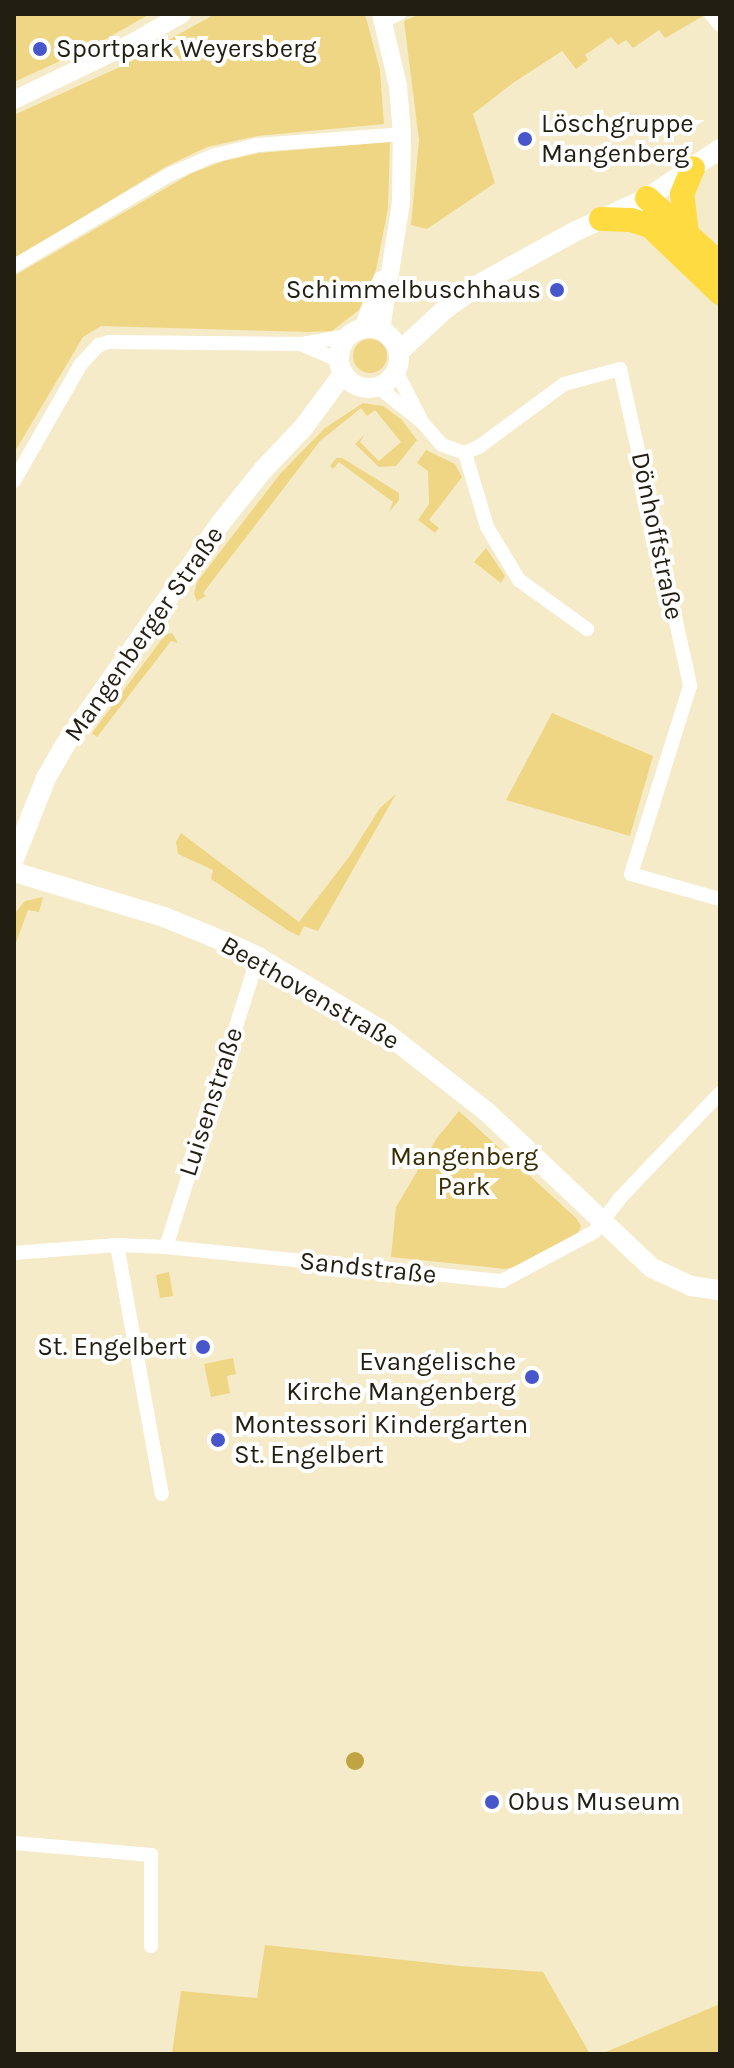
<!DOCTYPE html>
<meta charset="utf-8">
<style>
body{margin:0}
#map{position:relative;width:734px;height:2068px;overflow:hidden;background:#f5ebc8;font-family:Karla,sans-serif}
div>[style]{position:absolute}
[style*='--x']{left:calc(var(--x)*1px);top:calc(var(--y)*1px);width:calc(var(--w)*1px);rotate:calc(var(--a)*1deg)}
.green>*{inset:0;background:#efd684}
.round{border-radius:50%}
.water>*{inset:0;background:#c0a442}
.minor>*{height:14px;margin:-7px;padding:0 7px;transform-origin:7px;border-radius:7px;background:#fff}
.tertiary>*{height:18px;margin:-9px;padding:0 9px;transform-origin:9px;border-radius:9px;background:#fff}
.secondary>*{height:20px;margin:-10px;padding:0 10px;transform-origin:10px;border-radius:10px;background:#fff}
.secondary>.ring{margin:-10px;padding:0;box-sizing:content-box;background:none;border:20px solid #fff;border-radius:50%}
.trunk>*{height:24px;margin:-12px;padding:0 12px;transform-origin:12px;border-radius:12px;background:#fedb40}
.dots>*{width:22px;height:22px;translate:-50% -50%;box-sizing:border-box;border:4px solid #fff;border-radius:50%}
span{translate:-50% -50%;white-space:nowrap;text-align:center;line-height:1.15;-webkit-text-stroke:8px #fff;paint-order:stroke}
.poi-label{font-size:26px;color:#221e11}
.left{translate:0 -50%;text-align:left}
.right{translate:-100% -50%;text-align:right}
.street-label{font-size:26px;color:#221e11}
.park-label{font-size:26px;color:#392e02}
.frame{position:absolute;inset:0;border:16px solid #221e11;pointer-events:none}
</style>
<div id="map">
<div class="green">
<div style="clip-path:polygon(14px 14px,150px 14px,97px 44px,14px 82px)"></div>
<div style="clip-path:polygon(215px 14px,365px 14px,380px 70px,384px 124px,257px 136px,207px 147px,165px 167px,14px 259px,14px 115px,122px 66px)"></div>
<div style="clip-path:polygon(420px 14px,704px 14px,705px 15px,665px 38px,659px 30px,633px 48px,626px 40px,618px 45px,611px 37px,585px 55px,588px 60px,576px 69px,562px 51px,513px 83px,473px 114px,495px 183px,427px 229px,411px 225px,419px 140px,404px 21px)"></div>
<div style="clip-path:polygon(390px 142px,388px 209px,376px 270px,359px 310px,332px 331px,306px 332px,101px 326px,83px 337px,14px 453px,14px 276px,192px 173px,224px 161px,259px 153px)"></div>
<div class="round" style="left:353px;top:339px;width:34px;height:34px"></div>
<div style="clip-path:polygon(363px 403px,383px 406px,402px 420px,417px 440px,402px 459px,396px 466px,379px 467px,355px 444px,365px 434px,360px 442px,379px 461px,401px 442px,375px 410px,367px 416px,361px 408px,320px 441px,203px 593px,206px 596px,197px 601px,194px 594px,197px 582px,280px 474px,325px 428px)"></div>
<div style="clip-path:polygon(426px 450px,455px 464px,462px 477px,429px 520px,439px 528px,435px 533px,418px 520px,429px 504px,428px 471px,417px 463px)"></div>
<div style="clip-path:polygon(336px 458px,342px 458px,383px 483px,399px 493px,399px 500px,389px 512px,393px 502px,339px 462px,333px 469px,330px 466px)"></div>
<div style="clip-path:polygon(486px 548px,505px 576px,501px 583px,474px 562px)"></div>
<div style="clip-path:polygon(172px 633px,178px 643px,171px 641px,97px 737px,92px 733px,165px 635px)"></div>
<div style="clip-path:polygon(552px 713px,653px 756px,630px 836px,506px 800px)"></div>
<div style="clip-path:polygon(396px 794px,318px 931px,304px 926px,299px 936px,289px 931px,211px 879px,213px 870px,178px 854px,176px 842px,181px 833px,299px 922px,349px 857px,380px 808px)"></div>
<div style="clip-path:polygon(43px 897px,39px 912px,28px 910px,14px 948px,14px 914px,25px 901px)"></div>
<div style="clip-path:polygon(459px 1111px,577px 1219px,581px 1226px,578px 1233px,526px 1263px,506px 1269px,391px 1257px,396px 1207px,437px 1138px)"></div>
<div style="clip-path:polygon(169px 1272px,173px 1296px,160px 1298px,156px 1275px)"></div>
<div style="clip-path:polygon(233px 1358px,236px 1374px,227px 1376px,230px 1393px,211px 1397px,204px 1364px)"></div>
<div style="clip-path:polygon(265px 1945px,460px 1966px,543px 1972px,590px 2054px,172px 2053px,181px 1991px,257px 1998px)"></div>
<div style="clip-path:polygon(720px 2004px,720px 2054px,601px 2054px)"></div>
</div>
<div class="water">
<div class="round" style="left:346px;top:1752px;width:18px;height:18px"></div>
</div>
<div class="minor">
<div style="--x:711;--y:14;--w:14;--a:51"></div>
<div style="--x:384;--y:20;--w:16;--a:-22"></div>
<div style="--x:14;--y:266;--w:182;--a:-30.4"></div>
<div style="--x:171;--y:174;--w:45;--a:-23.7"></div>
<div style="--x:212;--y:156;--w:46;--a:-13.7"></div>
<div style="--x:257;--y:145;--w:145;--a:-4.3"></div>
<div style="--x:303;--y:345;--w:39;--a:23"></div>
<div style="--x:396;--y:371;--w:53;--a:62.9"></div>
<div style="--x:378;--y:387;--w:56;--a:38.5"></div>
<div style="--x:422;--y:422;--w:30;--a:49"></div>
<div style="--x:442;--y:445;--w:24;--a:19"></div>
<div style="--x:465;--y:453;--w:17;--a:-25"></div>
<div style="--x:480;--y:446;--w:104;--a:-36.4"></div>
<div style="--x:564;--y:384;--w:58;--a:-15"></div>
<div style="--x:620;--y:369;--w:325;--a:77.5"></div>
<div style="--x:690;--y:686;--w:197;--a:107.4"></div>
<div style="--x:631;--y:874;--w:92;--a:15.7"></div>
<div style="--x:465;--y:453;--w:77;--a:73.4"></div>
<div style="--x:487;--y:527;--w:62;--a:58.9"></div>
<div style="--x:519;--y:580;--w:84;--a:35.8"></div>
<div style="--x:14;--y:481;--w:135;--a:-60.2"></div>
<div style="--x:81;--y:364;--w:26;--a:-47"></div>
<div style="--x:99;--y:345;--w:10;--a:-17"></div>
<div style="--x:109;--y:342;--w:193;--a:0.6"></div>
<div style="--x:302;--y:344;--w:46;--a:-10.1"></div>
<div style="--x:117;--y:1245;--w:253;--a:79.8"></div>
<div style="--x:166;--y:1247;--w:304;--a:-72.4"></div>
<div style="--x:14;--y:1253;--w:103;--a:-4.4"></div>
<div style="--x:117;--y:1245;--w:49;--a:2.3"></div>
<div style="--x:166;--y:1247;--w:338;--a:5.8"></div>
<div style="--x:502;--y:1281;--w:104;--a:-28"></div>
<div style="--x:594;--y:1232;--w:44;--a:-52.4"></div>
<div style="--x:621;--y:1197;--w:144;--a:-46.4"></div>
<div style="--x:14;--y:1843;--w:138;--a:5"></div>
<div style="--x:151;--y:1855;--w:91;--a:90"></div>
</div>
<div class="tertiary">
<div style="--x:14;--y:100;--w:129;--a:-25.8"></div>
<div style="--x:130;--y:44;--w:60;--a:-30"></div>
<div style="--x:363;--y:328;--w:52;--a:-68.4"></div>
<div style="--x:381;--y:329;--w:128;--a:-81"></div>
<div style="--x:401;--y:203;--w:69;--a:-89.2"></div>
<div style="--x:402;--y:134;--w:48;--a:-94.8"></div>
<div style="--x:398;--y:86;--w:74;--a:-103.3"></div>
</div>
<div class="secondary">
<div class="ring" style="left:339px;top:328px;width:40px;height:40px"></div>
<div style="--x:399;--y:352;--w:62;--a:-43"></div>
<div style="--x:444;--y:310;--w:48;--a:-35.7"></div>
<div style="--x:483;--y:282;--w:104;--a:-28.8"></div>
<div style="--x:574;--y:232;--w:81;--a:-25"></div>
<div style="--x:647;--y:198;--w:88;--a:-33.9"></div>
<div style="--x:14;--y:859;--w:87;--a:-68.4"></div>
<div style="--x:46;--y:778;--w:34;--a:-60"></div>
<div style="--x:63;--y:748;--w:272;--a:-55"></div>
<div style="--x:219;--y:525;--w:70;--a:-51.3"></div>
<div style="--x:263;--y:470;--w:58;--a:-46.4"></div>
<div style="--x:303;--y:428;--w:67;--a:-53.5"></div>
<div style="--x:14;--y:872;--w:157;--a:16.7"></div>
<div style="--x:164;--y:917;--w:66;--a:22.3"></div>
<div style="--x:225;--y:942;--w:36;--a:24"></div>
<div style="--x:258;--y:957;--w:149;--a:30.7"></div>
<div style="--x:386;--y:1033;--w:128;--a:38"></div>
<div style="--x:487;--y:1112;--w:227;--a:43.4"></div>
<div style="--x:652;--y:1268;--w:43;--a:24.8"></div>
<div style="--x:691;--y:1286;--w:29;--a:8"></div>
</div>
<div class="trunk">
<div style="--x:647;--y:198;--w:98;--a:42.1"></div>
<div style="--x:601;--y:219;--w:30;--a:2"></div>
<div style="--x:631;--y:220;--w:20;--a:18"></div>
<div style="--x:650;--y:226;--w:97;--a:43.7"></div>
<div style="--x:687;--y:233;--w:39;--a:-97"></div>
<div style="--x:682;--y:194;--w:28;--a:-67"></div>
</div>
<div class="dots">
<div style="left:40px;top:49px;background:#4856cb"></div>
<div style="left:525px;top:139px;background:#4856cb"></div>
<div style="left:557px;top:290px;background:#4856cb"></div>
<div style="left:203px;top:1347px;background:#4856cb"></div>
<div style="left:532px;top:1377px;background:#4856cb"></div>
<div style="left:218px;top:1440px;background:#4856cb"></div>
<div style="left:492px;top:1802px;background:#4856cb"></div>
</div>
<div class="poi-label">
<span class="left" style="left:56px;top:49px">Sportpark Weyersberg</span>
<span class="left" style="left:541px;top:139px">Löschgruppe<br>Mangenberg</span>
<span class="right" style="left:541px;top:290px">Schimmelbuschhaus</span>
<span class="right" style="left:187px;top:1347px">St. Engelbert</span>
<span class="right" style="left:516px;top:1377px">Evangelische<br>Kirche Mangenberg</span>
<span class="left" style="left:234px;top:1440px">Montessori Kindergarten<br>St. Engelbert</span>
<span class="left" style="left:508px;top:1802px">Obus Museum</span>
</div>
<div class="street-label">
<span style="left:657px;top:536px;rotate:78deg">Dönhoffstraße</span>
<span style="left:144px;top:634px;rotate:-55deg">Mangenberger Straße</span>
<span style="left:310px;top:993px;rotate:30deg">Beethovenstraße</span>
<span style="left:211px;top:1102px;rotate:-72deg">Luisenstraße</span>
<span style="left:368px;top:1268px;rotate:6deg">Sandstraße</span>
</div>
<div class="park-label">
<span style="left:464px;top:1172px">Mangenberg<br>Park</span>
</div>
<div class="frame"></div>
</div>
